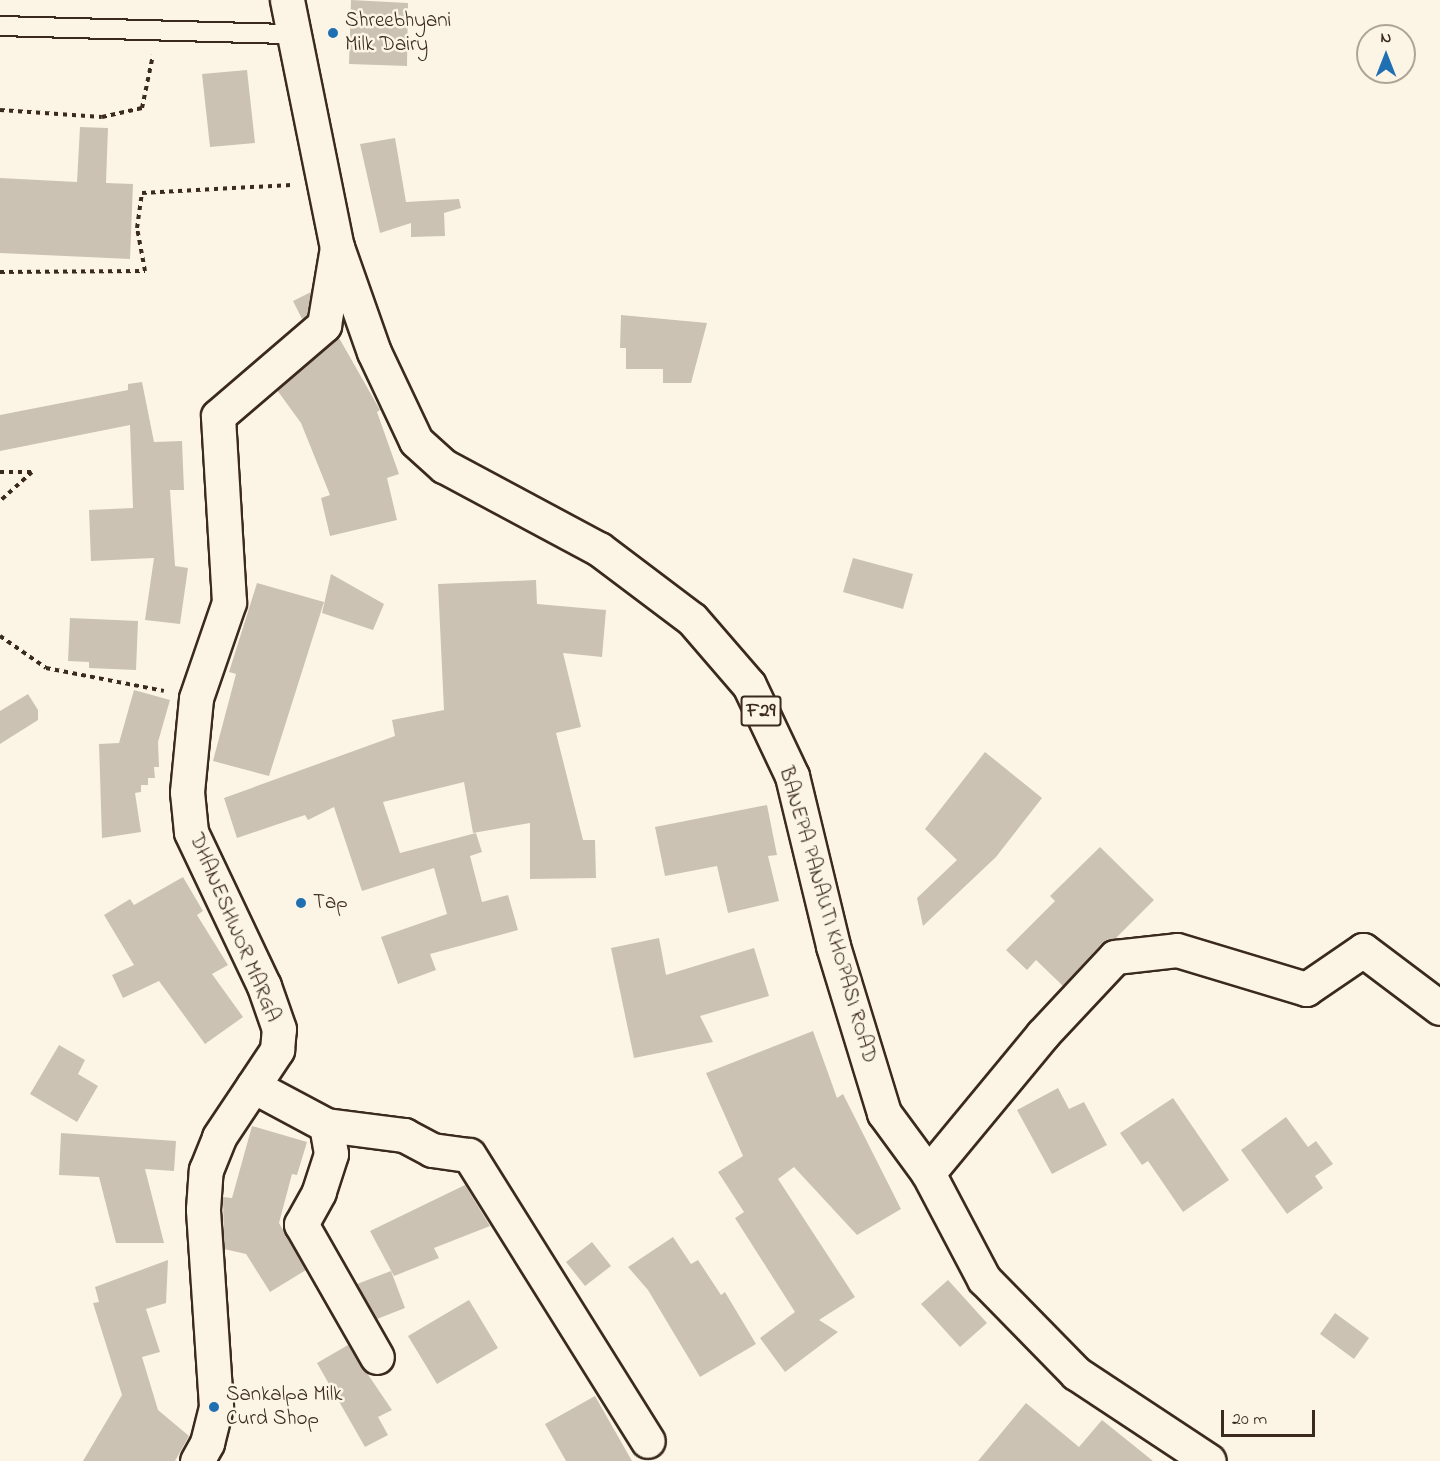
<!DOCTYPE html>
<style>
body{margin:0}
#map{position:relative;width:1440px;height:1461px;overflow:hidden;background:#fcf5e5;font-family:"Indie Flower",sans-serif}
div>[style]{position:absolute}
[style*='--x']{left:calc(var(--x)*1px);top:calc(var(--y)*1px);width:calc(var(--w)*1px);rotate:calc(var(--a)*1deg)}
.building>*{inset:0;background:#ccc2b3}
.path>*{height:4px;margin-top:-2px;transform-origin:0;background:repeating-linear-gradient(90deg,#3b2a1e 0 4.5px,transparent 0 9px)}
.roads{filter:drop-shadow(2px 0 #3b2a1e) drop-shadow(-2px 0 #3b2a1e) drop-shadow(0 2px #3b2a1e) drop-shadow(0 -2px #3b2a1e)}
.service>*{height:18px;margin:-9px;padding:0 9px;transform-origin:9px;border-radius:9px;background:#fcf5e5}
.minor>*{height:33px;margin:-16.5px;padding:0 16.5px;transform-origin:16.5px;border-radius:16.5px;background:#fcf5e5}
.primary>*{height:33px;margin:-16.5px;padding:0 16.5px;transform-origin:16.5px;border-radius:16.5px;background:#fcf5e5}
.dots>*{width:16px;height:16px;translate:-50% -50%;box-sizing:border-box;border:3px solid #fcf5e5;border-radius:50%}
span{translate:-50% -50%;white-space:nowrap;text-align:center;line-height:1.15;-webkit-text-stroke:5px #fcf5e5;paint-order:stroke}
.shield-label span{padding:2px 4px;background:#fcf5e5;border:2px solid;border-radius:4px;-webkit-text-stroke-width:0}
.shield-label{font-size:20px;color:#3b2a1e;font-weight:700}
.poi-label{font-size:21px;color:#3b2a1e}
.left{translate:0 -50%;text-align:left}
.street-label{font-size:21px;color:#3b2a1e}
.north{position:absolute;left:1356px;top:24px;width:60px;height:60px;box-sizing:border-box;background:#fcf5e5;border:2px solid #afa495;border-radius:50%;rotate:0deg;font-size:16px;font-weight:700;line-height:24px;text-align:center;color:#3b2a1e}
.north::after{content:'';display:block;margin:auto;width:21px;height:27px;background:#1f6fb2;clip-path:polygon(50% 0,100% 100%,50% 72%,0 100%)}
.scale{position:absolute;left:1221px;top:1410px;width:94px;height:27px;box-sizing:border-box;border:3px solid #3b2a1e;border-top:0;padding-left:8px;font-size:18px;line-height:21px;white-space:nowrap;color:#3b2a1e;-webkit-text-stroke:4px #fcf5e5;paint-order:stroke}
</style>
<div id="map">
<div class="building">
<div style="clip-path:polygon(351px 0,408px 3px,407px 66px,349px 64px)"></div>
<div style="clip-path:polygon(247px 70px,255px 143px,210px 147px,202px 74px)"></div>
<div style="clip-path:polygon(80px 127px,108px 128px,106px 183px,133px 184px,130px 259px,0 253px,0 178px,77px 182px)"></div>
<div style="clip-path:polygon(395px 138px,406px 202px,459px 199px,461px 208px,444px 213px,445px 236px,411px 237px,411px 223px,380px 233px,360px 144px)"></div>
<div style="clip-path:polygon(311px 292px,307px 315px,302px 319px,293px 301px)"></div>
<div style="clip-path:polygon(621px 315px,707px 323px,691px 383px,663px 383px,663px 369px,626px 369px,626px 348px,620px 348px)"></div>
<div style="clip-path:polygon(338px 336px,380px 410px,377px 412px,399px 474px,387px 478px,397px 520px,330px 536px,321px 498px,330px 495px,301px 423px,277px 390px)"></div>
<div style="clip-path:polygon(142px 382px,154px 442px,182px 441px,184px 490px,170px 490px,175px 566px,188px 568px,180px 624px,145px 620px,154px 558px,91px 561px,89px 510px,133px 508px,130px 425px,0 451px,0 415px,128px 390px,128px 384px)"></div>
<div style="clip-path:polygon(853px 558px,913px 574px,903px 609px,843px 592px)"></div>
<div style="clip-path:polygon(331px 574px,384px 604px,373px 630px,322px 613px)"></div>
<div style="clip-path:polygon(536px 580px,537px 604px,606px 610px,602px 657px,563px 653px,581px 727px,556px 733px,583px 840px,595px 840px,596px 878px,530px 879px,530px 823px,473px 833px,464px 782px,383px 802px,400px 853px,476px 833px,482px 852px,470px 856px,482px 902px,508px 895px,518px 930px,430px 954px,436px 970px,398px 984px,381px 937px,447px 914px,434px 868px,362px 891px,334px 807px,308px 820px,305px 815px,237px 838px,224px 798px,395px 736px,392px 720px,444px 710px,438px 584px)"></div>
<div style="clip-path:polygon(257px 583px,324px 602px,269px 776px,213px 761px,236px 674px,229px 672px)"></div>
<div style="clip-path:polygon(70px 618px,138px 621px,136px 670px,89px 668px,89px 662px,68px 661px)"></div>
<div style="clip-path:polygon(134px 690px,170px 700px,158px 742px,159px 767px,154px 767px,155px 778px,148px 778px,148px 785px,141px 785px,141px 792px,135px 793px,141px 832px,102px 838px,99px 744px,119px 743px)"></div>
<div style="clip-path:polygon(28px 694px,38px 710px,38px 720px,0 744px,0 711px)"></div>
<div style="clip-path:polygon(985px 752px,1042px 798px,996px 857px,923px 926px,917px 898px,957px 860px,925px 829px)"></div>
<div style="clip-path:polygon(767px 805px,777px 855px,768px 856px,779px 901px,728px 913px,717px 866px,665px 876px,655px 827px)"></div>
<div style="clip-path:polygon(1100px 847px,1154px 900px,1116px 938px,1101px 944px,1063px 986px,1036px 960px,1027px 970px,1006px 950px,1055px 901px,1050px 896px)"></div>
<div style="clip-path:polygon(183px 877px,203px 911px,197px 915px,228px 965px,212px 974px,243px 1017px,205px 1044px,159px 981px,123px 998px,112px 975px,134px 965px,104px 915px,130px 899px,134px 905px)"></div>
<div style="clip-path:polygon(659px 938px,666px 975px,754px 948px,769px 996px,700px 1016px,713px 1042px,634px 1058px,611px 948px)"></div>
<div style="clip-path:polygon(813px 1031px,837px 1098px,843px 1094px,901px 1209px,857px 1235px,794px 1167px,778px 1179px,855px 1297px,819px 1320px,838px 1332px,785px 1372px,760px 1338px,795px 1312px,735px 1218px,744px 1212px,718px 1172px,743px 1156px,706px 1073px)"></div>
<div style="clip-path:polygon(59px 1045px,85px 1060px,78px 1074px,98px 1086px,77px 1122px,30px 1094px)"></div>
<div style="clip-path:polygon(1058px 1088px,1069px 1109px,1084px 1102px,1107px 1145px,1052px 1174px,1017px 1110px)"></div>
<div style="clip-path:polygon(1173px 1098px,1229px 1180px,1183px 1212px,1148px 1161px,1142px 1165px,1120px 1133px)"></div>
<div style="clip-path:polygon(1286px 1117px,1308px 1147px,1316px 1141px,1333px 1164px,1315px 1176px,1323px 1188px,1287px 1214px,1241px 1150px)"></div>
<div style="clip-path:polygon(252px 1126px,307px 1142px,297px 1175px,292px 1174px,279px 1223px,306px 1270px,270px 1292px,246px 1254px,224px 1249px,223px 1197px,232px 1198px)"></div>
<div style="clip-path:polygon(61px 1133px,176px 1141px,174px 1171px,145px 1169px,164px 1243px,116px 1243px,99px 1177px,59px 1175px)"></div>
<div style="clip-path:polygon(465px 1185px,490px 1226px,434px 1248px,439px 1258px,394px 1276px,370px 1231px)"></div>
<div style="clip-path:polygon(673px 1237px,691px 1264px,698px 1260px,721px 1295px,725px 1292px,756px 1344px,700px 1377px,648px 1290px,628px 1267px)"></div>
<div style="clip-path:polygon(592px 1242px,611px 1266px,585px 1286px,566px 1262px)"></div>
<div style="clip-path:polygon(168px 1260px,166px 1303px,146px 1309px,160px 1352px,142px 1357px,158px 1410px,189px 1436px,175px 1461px,83px 1461px,122px 1395px,93px 1303px,99px 1302px,95px 1287px)"></div>
<div style="clip-path:polygon(391px 1271px,405px 1308px,377px 1319px,357px 1284px)"></div>
<div style="clip-path:polygon(948px 1280px,987px 1323px,960px 1347px,921px 1304px)"></div>
<div style="clip-path:polygon(469px 1300px,498px 1348px,437px 1384px,408px 1336px)"></div>
<div style="clip-path:polygon(1335px 1313px,1369px 1338px,1354px 1359px,1320px 1334px)"></div>
<div style="clip-path:polygon(348px 1345px,392px 1410px,378px 1417px,388px 1435px,365px 1447px,317px 1363px)"></div>
<div style="clip-path:polygon(595px 1396px,632px 1461px,566px 1461px,545px 1424px)"></div>
<div style="clip-path:polygon(1026px 1403px,1079px 1447px,1102px 1420px,1153px 1461px,978px 1461px)"></div>
</div>
<div class="path">
<div style="--x:0;--y:110;--w:102;--a:3.9"></div>
<div style="--x:102;--y:117;--w:41;--a:-12.7"></div>
<div style="--x:142;--y:108;--w:54;--a:-78.3"></div>
<div style="--x:0;--y:272;--w:145;--a:-0.4"></div>
<div style="--x:145;--y:271;--w:44;--a:-100.5"></div>
<div style="--x:137;--y:228;--w:35;--a:-82"></div>
<div style="--x:142;--y:193;--w:150;--a:-3.1"></div>
<div style="--x:0;--y:472;--w:32;--a:0"></div>
<div style="--x:32;--y:472;--w:43;--a:137.8"></div>
<div style="--x:0;--y:636;--w:56;--a:34.8"></div>
<div style="--x:46;--y:668;--w:120;--a:11"></div>
</div>
<div class="roads">
<div class="service">
<div style="--x:0;--y:26;--w:292;--a:1.6"></div>
</div>
<div class="minor">
<div style="--x:253;--y:1086;--w:83;--a:28.1"></div>
<div style="--x:326;--y:1125;--w:29;--a:80"></div>
<div style="--x:331;--y:1154;--w:40;--a:108"></div>
<div style="--x:319;--y:1192;--w:37;--a:119"></div>
<div style="--x:301;--y:1224;--w:153;--a:60.3"></div>
<div style="--x:326;--y:1125;--w:79;--a:7.3"></div>
<div style="--x:404;--y:1135;--w:32;--a:28"></div>
<div style="--x:432;--y:1150;--w:37;--a:8"></div>
<div style="--x:469;--y:1155;--w:337;--a:58"></div>
<div style="--x:928;--y:1173;--w:179;--a:-50.4"></div>
<div style="--x:1042;--y:1035;--w:107;--a:-46.9"></div>
<div style="--x:1115;--y:957;--w:62;--a:-6.4"></div>
<div style="--x:1177;--y:950;--w:135;--a:16.8"></div>
<div style="--x:1306;--y:989;--w:69;--a:-34.4"></div>
<div style="--x:1363;--y:950;--w:96;--a:37"></div>
<div style="--x:197;--y:1461;--w:21;--a:-61"></div>
<div style="--x:207;--y:1443;--w:38;--a:-76"></div>
<div style="--x:216;--y:1406;--w:197;--a:-93.8"></div>
<div style="--x:203;--y:1209;--w:39;--a:-86"></div>
<div style="--x:206;--y:1170;--w:35;--a:-68"></div>
<div style="--x:219;--y:1137;--w:105;--a:-56.3"></div>
<div style="--x:277;--y:1050;--w:21;--a:-85"></div>
<div style="--x:279;--y:1029;--w:46;--a:-109.2"></div>
<div style="--x:264;--y:986;--w:170;--a:-115.4"></div>
<div style="--x:191;--y:832;--w:40;--a:-95.7"></div>
<div style="--x:187;--y:792;--w:94;--a:-84.5"></div>
<div style="--x:196;--y:698;--w:102;--a:-71"></div>
<div style="--x:229;--y:602;--w:186;--a:-93.4"></div>
<div style="--x:218;--y:416;--w:140;--a:-40.6"></div>
<div style="--x:324;--y:325;--w:79;--a:-80.5"></div>
</div>
<div class="primary">
<div style="--x:287;--y:0;--w:252;--a:78.6"></div>
<div style="--x:337;--y:247;--w:111;--a:70.6"></div>
<div style="--x:374;--y:352;--w:98;--a:64.7"></div>
<div style="--x:416;--y:441;--w:38;--a:42"></div>
<div style="--x:444;--y:466;--w:176;--a:28.2"></div>
<div style="--x:599;--y:549;--w:116;--a:37"></div>
<div style="--x:692;--y:619;--w:87;--a:49.2"></div>
<div style="--x:749;--y:685;--w:101;--a:64.7"></div>
<div style="--x:792;--y:776;--w:175;--a:76.4"></div>
<div style="--x:833;--y:946;--w:175;--a:73"></div>
<div style="--x:884;--y:1113;--w:74;--a:53.7"></div>
<div style="--x:928;--y:1173;--w:120;--a:62.2"></div>
<div style="--x:984;--y:1279;--w:132;--a:45.6"></div>
<div style="--x:1076;--y:1373;--w:159;--a:33.5"></div>
</div>
</div>
<div class="dots">
<div style="left:333px;top:33px;background:#1f6fb2"></div>
<div style="left:301px;top:903px;background:#1f6fb2"></div>
<div style="left:214px;top:1407px;background:#1f6fb2"></div>
</div>
<div class="shield-label">
<span style="left:761px;top:711px">F29</span>
</div>
<div class="poi-label">
<span class="left" style="left:345px;top:33px">Shreebhyani<br>Milk Dairy</span>
<span class="left" style="left:313px;top:903px">Tap</span>
<span class="left" style="left:226px;top:1407px">Sankalpa Milk<br>Curd Shop</span>
</div>
<div class="street-label">
<span style="left:827px;top:915px;rotate:74deg">BANEPA PANAUTI KHOPASI ROAD</span>
<span style="left:234px;top:928px;rotate:67deg">DHANESHWOR MARGA</span>
</div>
<div class="north">N</div>
<div class="scale">20 m</div>
</div>
